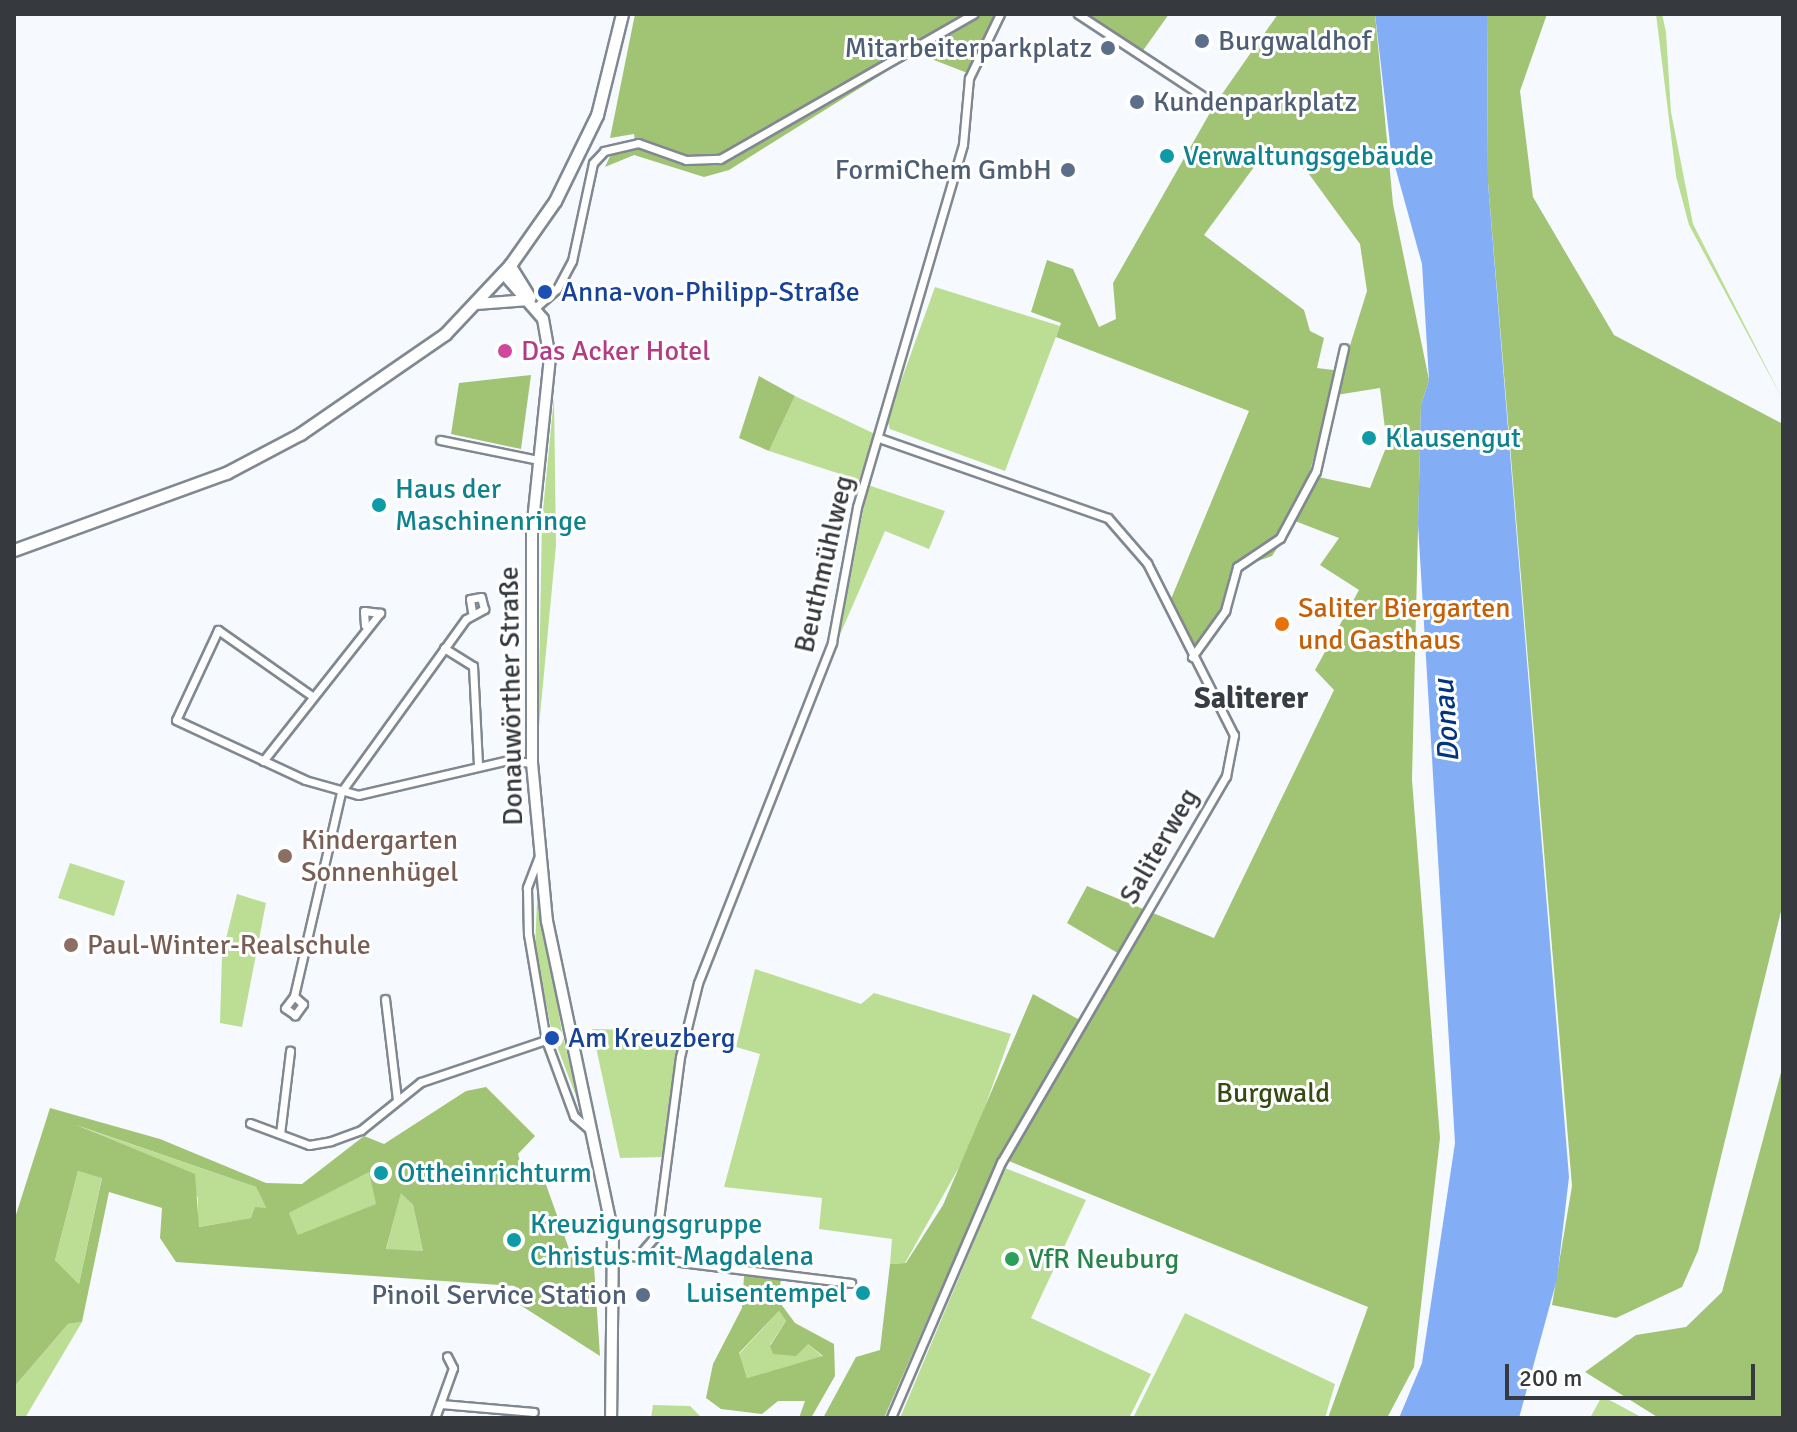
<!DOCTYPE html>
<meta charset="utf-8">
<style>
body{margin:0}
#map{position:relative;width:1797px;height:1432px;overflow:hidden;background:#f6fafe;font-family:Signika,sans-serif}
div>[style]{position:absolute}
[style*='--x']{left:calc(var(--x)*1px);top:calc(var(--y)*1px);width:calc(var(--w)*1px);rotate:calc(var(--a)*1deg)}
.green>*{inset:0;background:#bcde94}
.forest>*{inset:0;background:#a0c374}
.water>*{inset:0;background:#83aef5}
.roads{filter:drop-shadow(2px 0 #808891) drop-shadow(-2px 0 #808891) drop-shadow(0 2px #808891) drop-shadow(0 -2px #808891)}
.street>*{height:7px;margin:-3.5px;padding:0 3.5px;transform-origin:3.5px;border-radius:3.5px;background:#fff}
.secondary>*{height:10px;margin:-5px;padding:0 5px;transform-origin:5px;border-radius:5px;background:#fff}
.primary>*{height:11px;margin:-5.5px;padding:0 5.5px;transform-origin:5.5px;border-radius:5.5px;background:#fff}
.dots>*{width:22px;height:22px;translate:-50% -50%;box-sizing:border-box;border:4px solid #fff;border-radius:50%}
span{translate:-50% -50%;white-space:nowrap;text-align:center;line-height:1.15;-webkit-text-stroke:6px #fff;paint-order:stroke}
.service-label{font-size:28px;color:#4e5e75}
.left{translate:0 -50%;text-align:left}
.right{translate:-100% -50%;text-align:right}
.culture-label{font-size:28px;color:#0d838f}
.transit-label{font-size:28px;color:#164399}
.hotel-label{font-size:28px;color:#b23c85}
.street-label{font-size:28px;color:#363a3e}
.food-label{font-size:28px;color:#c56008}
.education-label{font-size:28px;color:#785e54}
.park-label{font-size:28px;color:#354b12}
.leisure-label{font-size:28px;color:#27864d}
.neighbourhood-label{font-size:30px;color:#363d45;font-weight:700}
.water-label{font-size:30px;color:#003584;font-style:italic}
.frame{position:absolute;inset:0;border:16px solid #363a3e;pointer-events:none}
.scale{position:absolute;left:1505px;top:1364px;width:250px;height:36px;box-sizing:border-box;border:4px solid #363a3e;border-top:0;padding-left:10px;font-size:24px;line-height:28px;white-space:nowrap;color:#363a3e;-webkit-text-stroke:6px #fff;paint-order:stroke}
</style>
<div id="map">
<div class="green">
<div style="clip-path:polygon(1656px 14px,1662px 14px,1666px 32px,1671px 112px,1693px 224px,1783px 400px,1689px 225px,1676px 176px)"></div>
<div style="clip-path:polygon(935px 287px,1060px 326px,1005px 471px,890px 429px,887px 420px)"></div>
<div style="clip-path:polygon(795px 396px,875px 434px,859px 480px,769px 451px)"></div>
<div style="clip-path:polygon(554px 397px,556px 545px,538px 737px,542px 521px)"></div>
<div style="clip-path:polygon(868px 485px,945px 511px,929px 549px,885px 531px,839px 637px)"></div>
<div style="clip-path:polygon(70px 863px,125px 881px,114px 916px,58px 898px)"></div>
<div style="clip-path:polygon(538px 878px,562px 1033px,582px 1112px,552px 1033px,535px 948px)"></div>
<div style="clip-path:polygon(237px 894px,266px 903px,242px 1027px,220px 1023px,222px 955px)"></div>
<div style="clip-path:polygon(755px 969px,861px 1004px,874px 993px,1011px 1034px,971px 1146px,905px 1263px,890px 1264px,892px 1239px,819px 1229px,822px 1198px,724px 1187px,760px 1054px,736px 1047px)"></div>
<div style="clip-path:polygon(592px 1029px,681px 1031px,665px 1157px,620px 1158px)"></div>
<div style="clip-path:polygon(75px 1125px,256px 1187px,266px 1208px,252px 1218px,198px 1227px,198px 1198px,177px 1168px)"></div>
<div style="clip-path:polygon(1005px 1168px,1086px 1200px,1031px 1318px,1151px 1374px,1129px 1418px,900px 1418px)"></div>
<div style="clip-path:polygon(78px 1171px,102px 1177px,79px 1284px,55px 1260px)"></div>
<div style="clip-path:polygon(369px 1171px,377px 1204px,298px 1236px,289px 1213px)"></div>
<div style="clip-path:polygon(401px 1192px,413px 1205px,423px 1251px,386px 1250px)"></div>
<div style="clip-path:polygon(779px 1311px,786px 1321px,770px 1345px,808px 1344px,823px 1357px,747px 1378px,739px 1354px)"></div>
<div style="clip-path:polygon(1185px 1313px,1335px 1384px,1325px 1418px,1133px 1418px)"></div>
<div style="clip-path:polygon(82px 1322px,25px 1418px,14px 1418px,14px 1387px,68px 1324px)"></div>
<div style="clip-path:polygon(1602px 1396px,1643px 1418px,1590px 1418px)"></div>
<div style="clip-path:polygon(653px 1405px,690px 1406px,702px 1418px,651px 1418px)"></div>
</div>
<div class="forest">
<div style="clip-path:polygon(635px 14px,997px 14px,970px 74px,916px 53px,729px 170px,704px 177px,634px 155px,605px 167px,612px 152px,636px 146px,634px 134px,610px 138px)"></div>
<div style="clip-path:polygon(1085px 14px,1169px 14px,1142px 52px)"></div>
<div style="clip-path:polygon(evenodd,1278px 14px,1375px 14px,1393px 204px,1429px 380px,1421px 405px,1412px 780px,1440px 1138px,1414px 1367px,1387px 1418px,1328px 1418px,1368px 1307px,999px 1157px,884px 1418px,823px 1418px,856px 1357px,880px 1350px,890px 1264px,906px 1263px,943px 1205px,1033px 994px,1085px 1023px,1126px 958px,1067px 923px,1087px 886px,1214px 938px,1334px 690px,1315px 670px,1359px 590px,1320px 565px,1339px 538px,1295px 521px,1272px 556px,1258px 561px,1249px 553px,1229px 576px,1223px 607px,1195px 652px,1171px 599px,1249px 411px,1056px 337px,1061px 323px,1031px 312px,1047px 260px,1073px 269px,1099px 327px,1116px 319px,1113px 283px,1215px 104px,1278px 14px,1268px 148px,1306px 170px,1360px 244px,1367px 291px,1342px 371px,1317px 368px,1324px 338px,1310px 331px,1304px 310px,1204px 235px,1268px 148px,1278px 14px,1380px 388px,1387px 445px,1370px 488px,1309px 475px,1330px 396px,1380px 388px)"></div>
<div style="clip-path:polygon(1487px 14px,1547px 14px,1520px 91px,1533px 197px,1614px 335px,1783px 424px,1783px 903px,1698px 1251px,1682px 1287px,1616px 1318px,1552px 1305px,1572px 1186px,1488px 183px)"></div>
<div style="clip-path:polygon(531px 375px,521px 449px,451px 434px,459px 383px)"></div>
<div style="clip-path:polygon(759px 376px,795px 396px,769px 451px,739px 438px)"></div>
<div style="clip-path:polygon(1783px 1065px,1783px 1418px,1659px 1418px,1585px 1372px,1636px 1335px,1686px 1327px,1722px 1292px)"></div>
<div style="clip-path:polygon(evenodd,486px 1087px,535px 1136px,518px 1154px,523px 1172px,544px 1179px,573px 1260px,594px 1266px,600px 1356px,517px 1303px,515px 1286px,176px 1262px,160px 1238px,162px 1208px,109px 1192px,82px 1322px,68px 1324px,14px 1387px,14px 1221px,50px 1108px,160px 1139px,266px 1183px,302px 1184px,364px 1136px,384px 1144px,466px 1091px,486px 1087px,76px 1125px,256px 1187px,266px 1208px,255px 1207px,251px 1218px,199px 1227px,195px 1174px,76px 1125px,486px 1087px,78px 1171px,102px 1178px,79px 1284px,55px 1260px,78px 1171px,486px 1087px,369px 1172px,376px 1204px,298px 1235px,289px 1213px,369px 1172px,486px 1087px,401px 1193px,413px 1205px,423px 1251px,386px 1249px,401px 1193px)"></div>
<div style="clip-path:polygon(evenodd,744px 1276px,781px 1279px,778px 1300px,795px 1323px,834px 1344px,835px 1376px,811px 1418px,799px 1418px,805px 1401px,778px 1401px,762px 1414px,721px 1409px,706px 1398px,713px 1364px,742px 1308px,744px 1276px,779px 1311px,786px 1321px,770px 1346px,773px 1354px,796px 1356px,808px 1344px,823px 1356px,747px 1378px,739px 1353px,779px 1311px)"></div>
</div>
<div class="water">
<div style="clip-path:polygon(1375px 14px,1487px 14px,1488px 183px,1569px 1177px,1557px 1279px,1519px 1418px,1399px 1418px,1422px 1363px,1455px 1143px,1418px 524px,1421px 405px,1429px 380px,1422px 264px,1391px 152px)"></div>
</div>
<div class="roads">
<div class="street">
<div style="--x:1078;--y:14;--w:164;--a:33.3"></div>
<div style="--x:536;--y:307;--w:28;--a:-41"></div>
<div style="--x:557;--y:289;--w:32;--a:-62"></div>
<div style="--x:572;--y:261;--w:100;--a:-77.9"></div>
<div style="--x:593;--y:163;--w:16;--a:-47"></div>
<div style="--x:604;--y:151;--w:35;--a:-13"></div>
<div style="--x:638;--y:143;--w:51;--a:19.5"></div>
<div style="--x:686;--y:160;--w:34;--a:-2"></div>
<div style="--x:720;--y:159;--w:292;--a:-29.8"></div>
<div style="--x:882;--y:439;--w:239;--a:19.3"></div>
<div style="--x:1108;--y:518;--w:60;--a:49.1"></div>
<div style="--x:1147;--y:563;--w:193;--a:63.2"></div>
<div style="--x:1234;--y:735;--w:42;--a:101"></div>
<div style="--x:1226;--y:776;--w:447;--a:120.2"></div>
<div style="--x:1001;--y:1162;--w:279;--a:113.3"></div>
<div style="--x:440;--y:440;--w:100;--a:11.5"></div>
<div style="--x:444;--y:648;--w:34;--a:32"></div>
<div style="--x:473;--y:666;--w:100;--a:87.1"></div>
<div style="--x:1192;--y:657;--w:57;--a:-54.3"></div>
<div style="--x:1225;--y:611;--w:46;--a:-74.7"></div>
<div style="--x:1237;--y:567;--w:52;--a:-34"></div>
<div style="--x:1280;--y:538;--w:76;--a:-61.8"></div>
<div style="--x:1316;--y:471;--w:126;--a:-77.2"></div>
<div style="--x:312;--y:696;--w:115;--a:-144.9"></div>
<div style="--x:218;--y:630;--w:99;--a:115"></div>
<div style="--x:176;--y:720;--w:142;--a:24.9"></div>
<div style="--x:305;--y:780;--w:55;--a:15.8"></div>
<div style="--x:358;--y:795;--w:154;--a:-13.1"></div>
<div style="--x:508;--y:760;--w:24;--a:7"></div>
<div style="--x:263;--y:761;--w:189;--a:-51.7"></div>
<div style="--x:380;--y:613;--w:16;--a:-173"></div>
<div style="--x:364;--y:611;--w:14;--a:86"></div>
<div style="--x:539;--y:856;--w:34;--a:111"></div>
<div style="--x:527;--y:888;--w:46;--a:88.8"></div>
<div style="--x:528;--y:934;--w:108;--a:80.4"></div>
<div style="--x:546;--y:1040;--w:81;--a:69.8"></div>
<div style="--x:574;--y:1116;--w:21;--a:41"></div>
<div style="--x:294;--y:996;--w:12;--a:42"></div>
<div style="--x:303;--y:1004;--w:14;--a:126"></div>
<div style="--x:295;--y:1015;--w:12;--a:-145"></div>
<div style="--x:285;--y:1008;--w:15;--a:-53"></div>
<div style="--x:294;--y:996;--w:209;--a:-77"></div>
<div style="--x:341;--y:792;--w:213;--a:-54.2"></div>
<div style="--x:466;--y:619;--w:21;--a:-29"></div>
<div style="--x:484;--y:609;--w:12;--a:-104"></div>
<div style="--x:481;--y:597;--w:11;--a:170"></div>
<div style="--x:470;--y:599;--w:12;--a:81"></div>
<div style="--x:385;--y:999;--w:102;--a:83.2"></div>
<div style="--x:250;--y:1123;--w:63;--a:20.4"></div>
<div style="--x:309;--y:1145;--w:22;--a:-10"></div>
<div style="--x:331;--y:1141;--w:32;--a:-20"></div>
<div style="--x:361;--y:1130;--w:77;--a:-38.7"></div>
<div style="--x:421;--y:1082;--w:132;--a:-18.6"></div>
<div style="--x:280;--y:1134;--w:84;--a:-83.1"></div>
<div style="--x:615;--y:1254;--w:238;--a:7"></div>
<div style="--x:639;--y:1255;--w:28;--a:-49"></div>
<div style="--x:657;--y:1234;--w:178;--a:-82.6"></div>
<div style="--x:680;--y:1057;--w:76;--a:-76.3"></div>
<div style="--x:698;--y:983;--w:366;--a:-68.5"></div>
<div style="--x:832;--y:642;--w:137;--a:-79.5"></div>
<div style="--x:857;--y:507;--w:378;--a:-73.7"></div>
<div style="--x:963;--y:144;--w:66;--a:-84.8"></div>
<div style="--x:969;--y:78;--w:71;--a:-64.2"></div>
<div style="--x:441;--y:1404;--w:93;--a:4.9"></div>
<div style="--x:435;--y:1418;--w:53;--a:-70.2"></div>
<div style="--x:453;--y:1368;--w:13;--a:-117"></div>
</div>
<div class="secondary">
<div style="--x:510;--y:265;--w:39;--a:58"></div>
<div style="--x:503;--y:273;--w:61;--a:49"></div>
<div style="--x:543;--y:319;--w:39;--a:80"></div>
<div style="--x:550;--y:357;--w:175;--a:95.9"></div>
<div style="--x:532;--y:531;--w:232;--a:90"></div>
<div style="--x:532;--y:763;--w:159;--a:84.6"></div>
<div style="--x:547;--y:921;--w:319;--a:78.1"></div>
<div style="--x:613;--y:1233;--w:185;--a:90.6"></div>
<div style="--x:476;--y:304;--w:53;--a:-4.3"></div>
</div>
<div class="primary">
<div style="--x:14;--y:550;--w:226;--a:-20"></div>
<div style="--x:226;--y:473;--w:84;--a:-27.8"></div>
<div style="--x:300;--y:434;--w:176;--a:-34.6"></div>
<div style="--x:445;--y:334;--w:95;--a:-46.7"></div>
<div style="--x:510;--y:265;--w:78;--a:-54.9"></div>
<div style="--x:555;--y:201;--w:96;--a:-64"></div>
<div style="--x:597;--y:115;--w:104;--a:-76.1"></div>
</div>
</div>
<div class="dots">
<div style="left:1202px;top:41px;background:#5c6f8a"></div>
<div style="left:1108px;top:48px;background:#5c6f8a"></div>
<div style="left:1137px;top:102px;background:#5c6f8a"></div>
<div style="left:1167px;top:156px;background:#0f9aa8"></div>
<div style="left:1068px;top:170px;background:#5c6f8a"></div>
<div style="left:545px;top:292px;background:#1a4fb4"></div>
<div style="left:505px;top:351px;background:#d1479c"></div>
<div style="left:1369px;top:438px;background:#0f9aa8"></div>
<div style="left:379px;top:505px;background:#0f9aa8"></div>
<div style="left:1282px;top:624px;background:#e8710a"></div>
<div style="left:285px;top:856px;background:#8d6e63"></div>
<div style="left:71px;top:945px;background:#8d6e63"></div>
<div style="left:552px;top:1038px;background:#1a4fb4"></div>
<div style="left:381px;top:1173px;background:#0f9aa8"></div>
<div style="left:514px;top:1240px;background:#0f9aa8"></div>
<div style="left:1012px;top:1259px;background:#2e9e5b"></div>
<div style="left:863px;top:1293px;background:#0f9aa8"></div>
<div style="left:643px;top:1295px;background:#5c6f8a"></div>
</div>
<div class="service-label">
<span class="left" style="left:1218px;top:41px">Burgwaldhof</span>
<span class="right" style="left:1092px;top:48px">Mitarbeiterparkplatz</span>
<span class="left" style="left:1153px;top:102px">Kundenparkplatz</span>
<span class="right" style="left:1052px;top:170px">FormiChem GmbH</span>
<span class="right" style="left:627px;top:1295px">Pinoil Service Station</span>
</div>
<div class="culture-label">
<span class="left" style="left:1183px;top:156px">Verwaltungsgebäude</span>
<span class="left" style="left:1385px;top:438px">Klausengut</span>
<span class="left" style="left:395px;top:505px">Haus der<br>Maschinenringe</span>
<span class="left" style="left:397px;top:1173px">Ottheinrichturm</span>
<span class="left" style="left:530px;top:1240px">Kreuzigungsgruppe<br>Christus mit Magdalena</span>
<span class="right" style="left:847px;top:1293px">Luisentempel</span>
</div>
<div class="transit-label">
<span class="left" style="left:561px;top:292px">Anna-von-Philipp-Straße</span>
<span class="left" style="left:568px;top:1038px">Am Kreuzberg</span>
</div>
<div class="hotel-label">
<span class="left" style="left:521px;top:351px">Das Acker Hotel</span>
</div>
<div class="street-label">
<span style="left:824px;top:564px;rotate:-77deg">Beuthmühlweg</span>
<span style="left:511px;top:696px;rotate:-91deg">Donauwörther Straße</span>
<span style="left:1159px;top:846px;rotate:-60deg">Saliterweg</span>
</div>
<div class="food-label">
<span class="left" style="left:1298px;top:624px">Saliter Biergarten<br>und Gasthaus</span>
</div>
<div class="education-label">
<span class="left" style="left:301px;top:856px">Kindergarten<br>Sonnenhügel</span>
<span class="left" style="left:87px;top:945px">Paul-Winter-Realschule</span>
</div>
<div class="park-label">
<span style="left:1273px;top:1093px">Burgwald</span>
</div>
<div class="leisure-label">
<span class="left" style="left:1028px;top:1259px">VfR Neuburg</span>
</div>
<div class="neighbourhood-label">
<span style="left:1251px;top:699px">Saliterer</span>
</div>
<div class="water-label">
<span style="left:1447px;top:721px;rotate:-94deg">Donau</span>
</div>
<div class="frame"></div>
<div class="scale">200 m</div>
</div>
